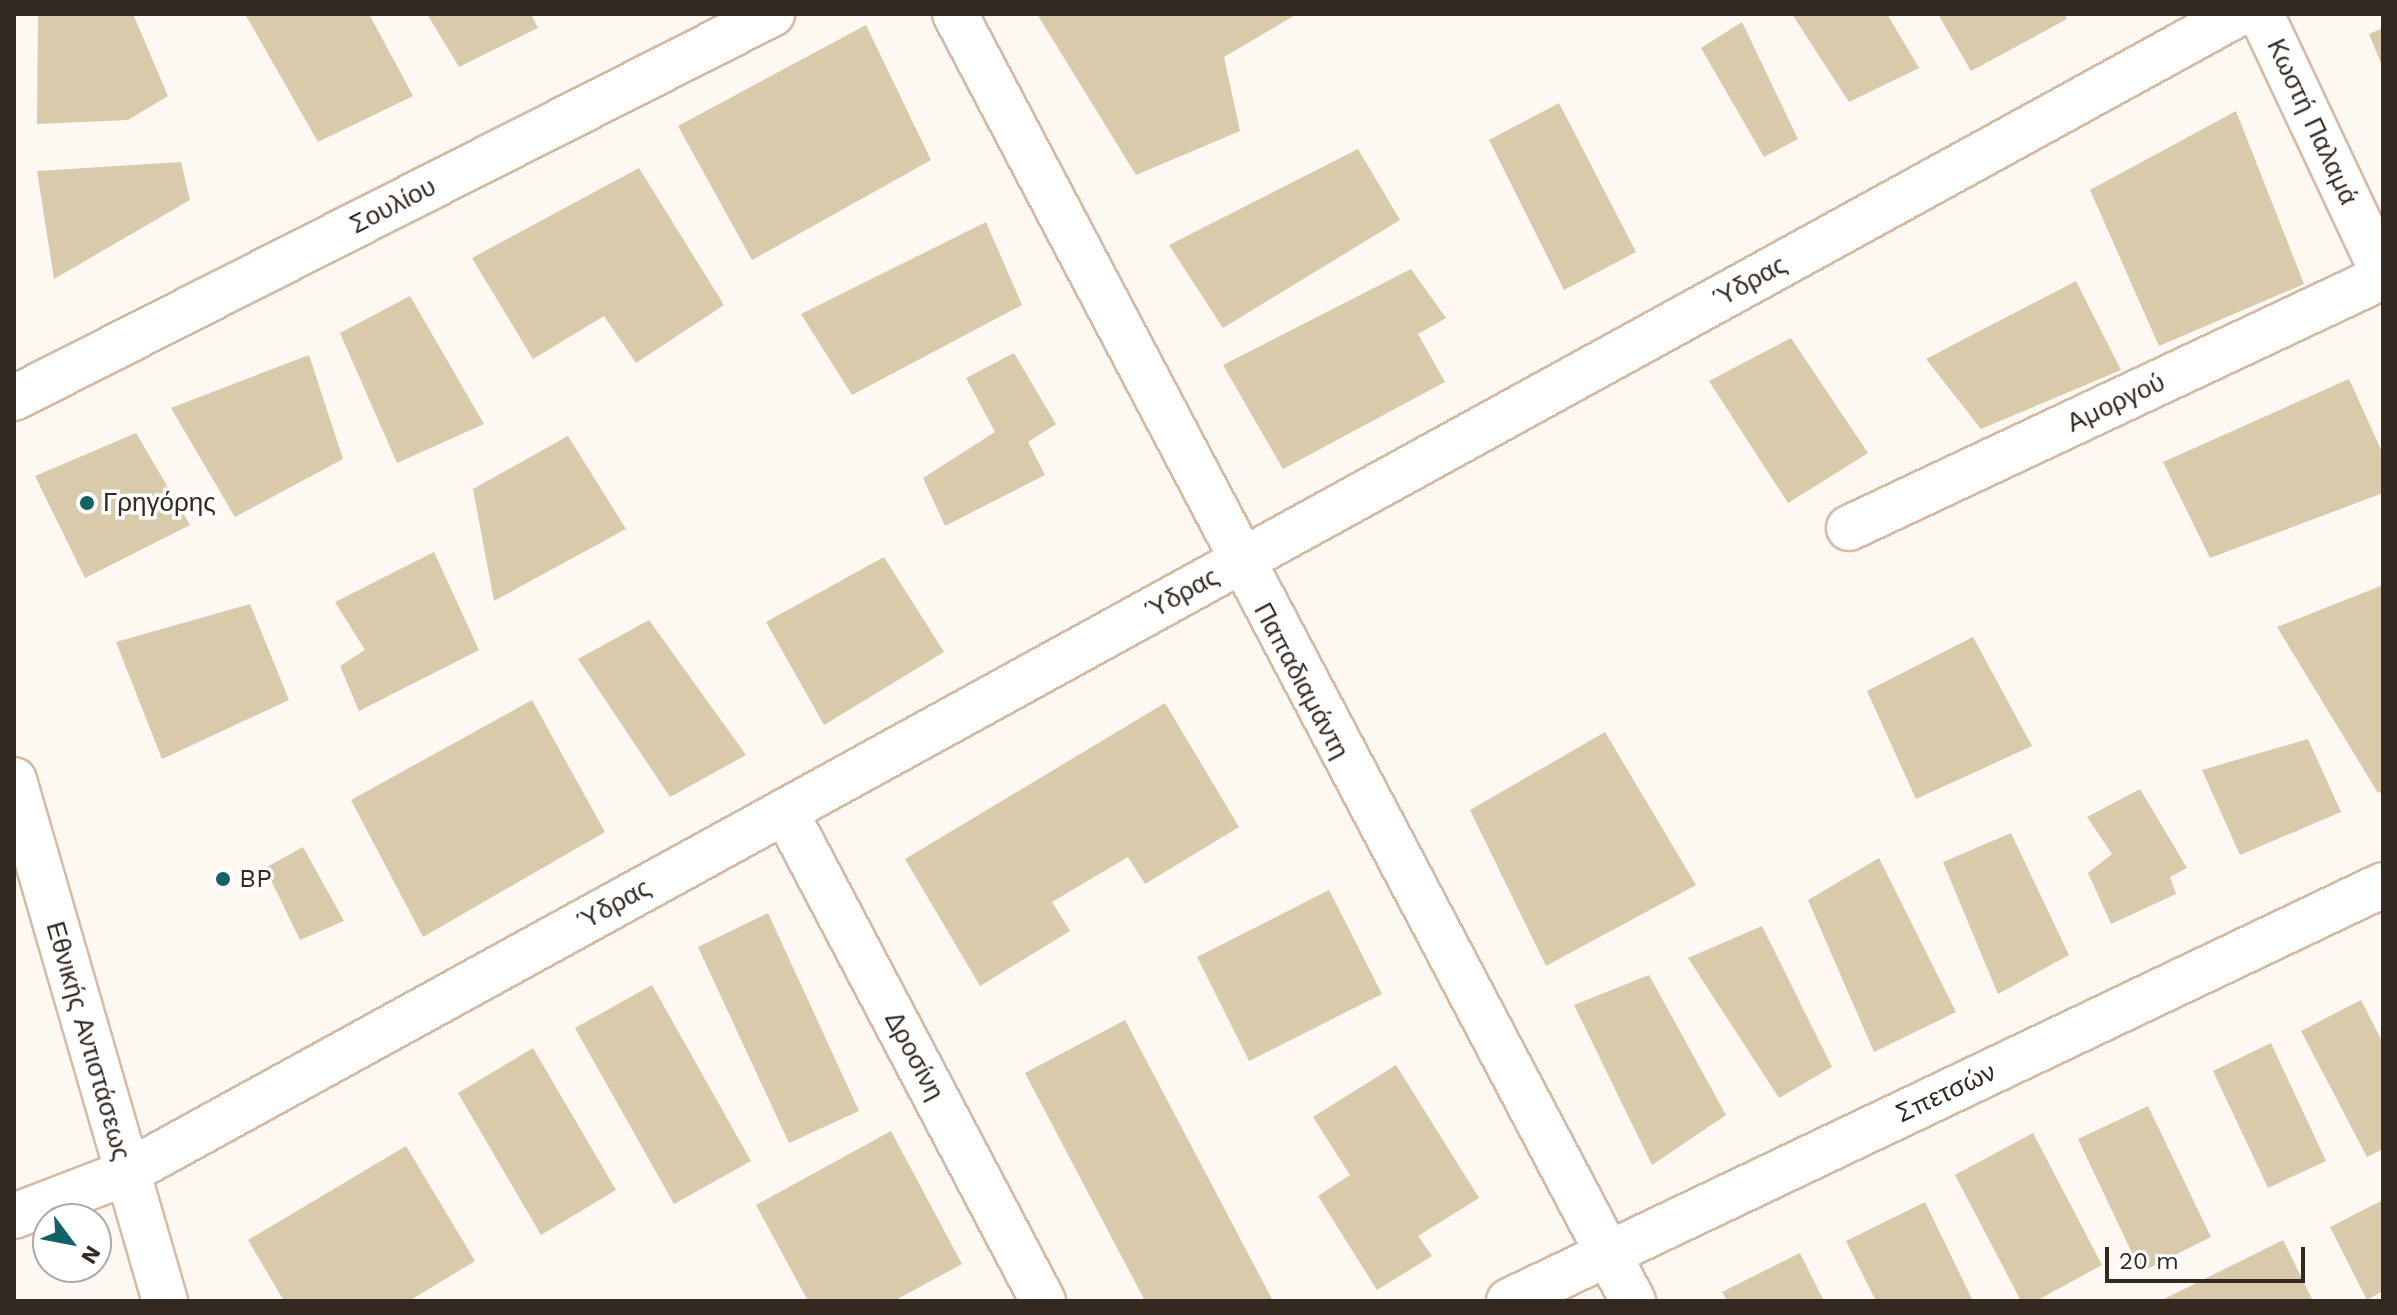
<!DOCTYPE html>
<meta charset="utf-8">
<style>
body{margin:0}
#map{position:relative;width:2397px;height:1315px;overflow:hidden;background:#fef8f3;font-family:"Work Sans",sans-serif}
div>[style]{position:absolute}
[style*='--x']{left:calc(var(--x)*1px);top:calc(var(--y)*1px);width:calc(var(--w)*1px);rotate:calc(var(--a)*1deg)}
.building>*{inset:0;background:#d8caaa}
.roads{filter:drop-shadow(2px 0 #d7baa3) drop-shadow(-2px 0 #d7baa3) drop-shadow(0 2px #d7baa3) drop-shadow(0 -2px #d7baa3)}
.street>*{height:44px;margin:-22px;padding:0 22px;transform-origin:22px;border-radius:22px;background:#fff}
.secondary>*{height:44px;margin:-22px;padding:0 22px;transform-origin:22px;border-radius:22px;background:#fff}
.dots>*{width:22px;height:22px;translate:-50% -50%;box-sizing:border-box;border:4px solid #fff;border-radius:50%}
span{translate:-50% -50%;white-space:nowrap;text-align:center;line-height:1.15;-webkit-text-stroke:7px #fff;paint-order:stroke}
.street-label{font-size:26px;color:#342920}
.poi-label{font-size:26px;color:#342920}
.left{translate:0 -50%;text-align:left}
.frame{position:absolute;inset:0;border:16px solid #342920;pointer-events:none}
.north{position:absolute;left:32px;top:1203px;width:80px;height:80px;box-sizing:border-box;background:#fff;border:2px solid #aea9a6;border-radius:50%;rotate:122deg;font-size:22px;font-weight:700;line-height:32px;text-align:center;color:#342920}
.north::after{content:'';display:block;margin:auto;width:28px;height:36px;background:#116266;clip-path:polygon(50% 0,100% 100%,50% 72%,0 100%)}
.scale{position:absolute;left:2105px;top:1247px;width:200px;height:36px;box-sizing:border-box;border:4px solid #342920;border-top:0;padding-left:10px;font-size:24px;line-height:28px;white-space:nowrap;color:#342920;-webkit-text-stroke:6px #fff;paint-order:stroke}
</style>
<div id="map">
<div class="building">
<div style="clip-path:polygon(38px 14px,133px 14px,168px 96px,128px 120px,37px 124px)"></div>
<div style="clip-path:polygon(245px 14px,369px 14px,413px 96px,318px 142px)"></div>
<div style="clip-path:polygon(427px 14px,531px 14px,538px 28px,459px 67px)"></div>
<div style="clip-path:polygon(1037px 14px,1297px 14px,1224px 57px,1240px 131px,1136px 175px)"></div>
<div style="clip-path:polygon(1792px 14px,1887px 14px,1919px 68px,1849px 102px)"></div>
<div style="clip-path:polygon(1938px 14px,2064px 14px,2067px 19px,1971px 71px)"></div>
<div style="clip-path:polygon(1742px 22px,1798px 139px,1764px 157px,1701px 48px)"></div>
<div style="clip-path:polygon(866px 25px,931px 160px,752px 260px,678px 126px)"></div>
<div style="clip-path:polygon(2383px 28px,2383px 68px,2369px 34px)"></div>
<div style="clip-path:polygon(1559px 103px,1636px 252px,1564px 290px,1489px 140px)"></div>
<div style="clip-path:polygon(2236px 111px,2304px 284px,2159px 346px,2090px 190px)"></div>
<div style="clip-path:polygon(1358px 149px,1400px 220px,1223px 328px,1169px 245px)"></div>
<div style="clip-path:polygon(181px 162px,190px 200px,54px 279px,37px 171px)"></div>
<div style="clip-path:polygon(639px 168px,724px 305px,636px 363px,604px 316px,533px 359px,472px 258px)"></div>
<div style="clip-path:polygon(986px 222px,1022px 305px,852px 395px,801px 314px)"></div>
<div style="clip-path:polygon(1411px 269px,1446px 318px,1418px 334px,1445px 382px,1283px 469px,1223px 365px)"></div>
<div style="clip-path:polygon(2076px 281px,2121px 370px,1981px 429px,1926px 359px)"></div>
<div style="clip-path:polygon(410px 296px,484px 424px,397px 463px,340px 333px)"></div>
<div style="clip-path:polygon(1791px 338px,1868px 453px,1788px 503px,1709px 381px)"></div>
<div style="clip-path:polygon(1014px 353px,1056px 424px,1028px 442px,1045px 475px,945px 526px,923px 478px,995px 432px,966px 378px)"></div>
<div style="clip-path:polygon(309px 355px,343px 459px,235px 517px,171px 408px)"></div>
<div style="clip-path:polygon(2349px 379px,2383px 454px,2383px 493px,2210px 558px,2163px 462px)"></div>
<div style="clip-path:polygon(136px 433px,190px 525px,85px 578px,35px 476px)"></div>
<div style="clip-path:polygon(568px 436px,626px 529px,494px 601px,473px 489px)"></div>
<div style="clip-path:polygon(434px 552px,479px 650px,359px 711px,340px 666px,365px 650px,335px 602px)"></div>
<div style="clip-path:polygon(884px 557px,944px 652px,824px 725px,766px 622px)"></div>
<div style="clip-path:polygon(2383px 585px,2383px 791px,2378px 793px,2277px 627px)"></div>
<div style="clip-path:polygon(250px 604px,289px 700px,162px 759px,116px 642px)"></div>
<div style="clip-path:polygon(649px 620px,746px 755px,670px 797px,578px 659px)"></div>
<div style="clip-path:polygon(1973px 637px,2032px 746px,1916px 799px,1867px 691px)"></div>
<div style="clip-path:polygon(532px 700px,605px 832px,423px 937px,351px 800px)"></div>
<div style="clip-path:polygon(1165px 703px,1239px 827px,1145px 884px,1128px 857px,1052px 902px,1070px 931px,980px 986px,905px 859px)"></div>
<div style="clip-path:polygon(1605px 732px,1696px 885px,1546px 966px,1470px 810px)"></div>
<div style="clip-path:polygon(2308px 739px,2341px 812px,2240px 855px,2202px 770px)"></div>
<div style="clip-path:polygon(2140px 789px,2187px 868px,2170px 877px,2176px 894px,2111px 924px,2088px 873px,2112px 854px,2087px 817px)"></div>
<div style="clip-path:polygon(2011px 833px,2069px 955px,1998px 994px,1943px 862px)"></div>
<div style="clip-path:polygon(303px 847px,344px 921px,300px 940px,265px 868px)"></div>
<div style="clip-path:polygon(1879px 858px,1956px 1012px,1874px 1052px,1808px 900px)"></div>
<div style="clip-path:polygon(1329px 890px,1382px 994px,1249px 1061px,1197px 957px)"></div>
<div style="clip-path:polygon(768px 913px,859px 1111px,789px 1143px,698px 947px)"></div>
<div style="clip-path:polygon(1762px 926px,1832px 1067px,1779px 1098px,1688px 958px)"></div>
<div style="clip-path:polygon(1649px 975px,1726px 1115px,1652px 1165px,1574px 1005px)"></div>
<div style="clip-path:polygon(652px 985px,751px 1161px,674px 1204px,575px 1028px)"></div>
<div style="clip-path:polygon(2361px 1000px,2383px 1043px,2383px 1149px,2367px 1157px,2301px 1031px)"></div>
<div style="clip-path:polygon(1125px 1020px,1273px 1301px,1145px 1301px,1025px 1073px)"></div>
<div style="clip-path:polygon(2271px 1043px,2326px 1161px,2268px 1188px,2213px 1071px)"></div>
<div style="clip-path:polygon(533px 1048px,616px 1190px,541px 1235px,458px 1093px)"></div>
<div style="clip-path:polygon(1396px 1065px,1479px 1198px,1418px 1236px,1432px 1256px,1377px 1290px,1318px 1196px,1350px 1175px,1313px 1117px)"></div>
<div style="clip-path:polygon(2148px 1106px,2211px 1237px,2141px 1272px,2078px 1139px)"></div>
<div style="clip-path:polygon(891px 1131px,962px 1264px,894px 1301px,808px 1301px,756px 1205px)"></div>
<div style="clip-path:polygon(2033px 1133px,2102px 1265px,2036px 1301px,2021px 1301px,1955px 1175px)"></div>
<div style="clip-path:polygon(406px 1146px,475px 1261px,409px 1301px,284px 1301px,248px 1240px)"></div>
<div style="clip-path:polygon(2383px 1200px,2383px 1291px,2367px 1300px,2330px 1227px)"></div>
<div style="clip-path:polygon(1925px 1202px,1973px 1301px,1876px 1301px,1846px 1241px)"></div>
<div style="clip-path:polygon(2283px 1240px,2313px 1301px,2160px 1301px)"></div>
<div style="clip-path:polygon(1800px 1253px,1824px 1301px,1727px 1301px,1722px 1292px)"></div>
</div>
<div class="roads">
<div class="street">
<div style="--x:955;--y:14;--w:1455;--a:62.22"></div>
<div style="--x:14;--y:398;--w:850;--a:-26.87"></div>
<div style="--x:1849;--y:528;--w:590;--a:-25.18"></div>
<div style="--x:785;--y:811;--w:554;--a:62.23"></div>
<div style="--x:1509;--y:1301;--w:968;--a:-25.45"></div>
</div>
<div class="secondary">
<div style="--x:2261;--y:14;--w:286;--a:64.8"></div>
<div style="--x:14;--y:780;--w:542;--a:73.84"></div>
<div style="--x:14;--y:1216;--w:120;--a:-21"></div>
<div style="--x:126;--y:1173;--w:2409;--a:-28.76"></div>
</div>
</div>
<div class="dots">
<div style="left:87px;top:503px;background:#116266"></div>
<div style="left:223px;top:879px;background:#116266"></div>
</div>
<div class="street-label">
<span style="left:2312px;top:122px;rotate:65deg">Κωστή Παλαμά</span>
<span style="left:393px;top:206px;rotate:-27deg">Σουλίου</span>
<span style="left:1750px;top:282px;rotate:-29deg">Ύδρας</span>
<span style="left:2116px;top:403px;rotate:-25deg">Αμοργού</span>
<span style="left:1182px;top:594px;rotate:-29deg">Ύδρας</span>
<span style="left:1301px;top:681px;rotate:62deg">Παπαδιαμάντη</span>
<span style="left:614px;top:905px;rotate:-29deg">Ύδρας</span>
<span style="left:88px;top:1041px;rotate:74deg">Εθνικής Αντιστάσεως</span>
<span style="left:914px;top:1056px;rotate:62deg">Δροσίνη</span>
<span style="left:1946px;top:1093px;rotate:-25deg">Σπετσών</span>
</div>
<div class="poi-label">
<span class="left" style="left:103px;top:503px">Γρηγόρης</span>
<span class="left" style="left:239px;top:879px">BP</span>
</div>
<div class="frame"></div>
<div class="north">N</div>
<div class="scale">20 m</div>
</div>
